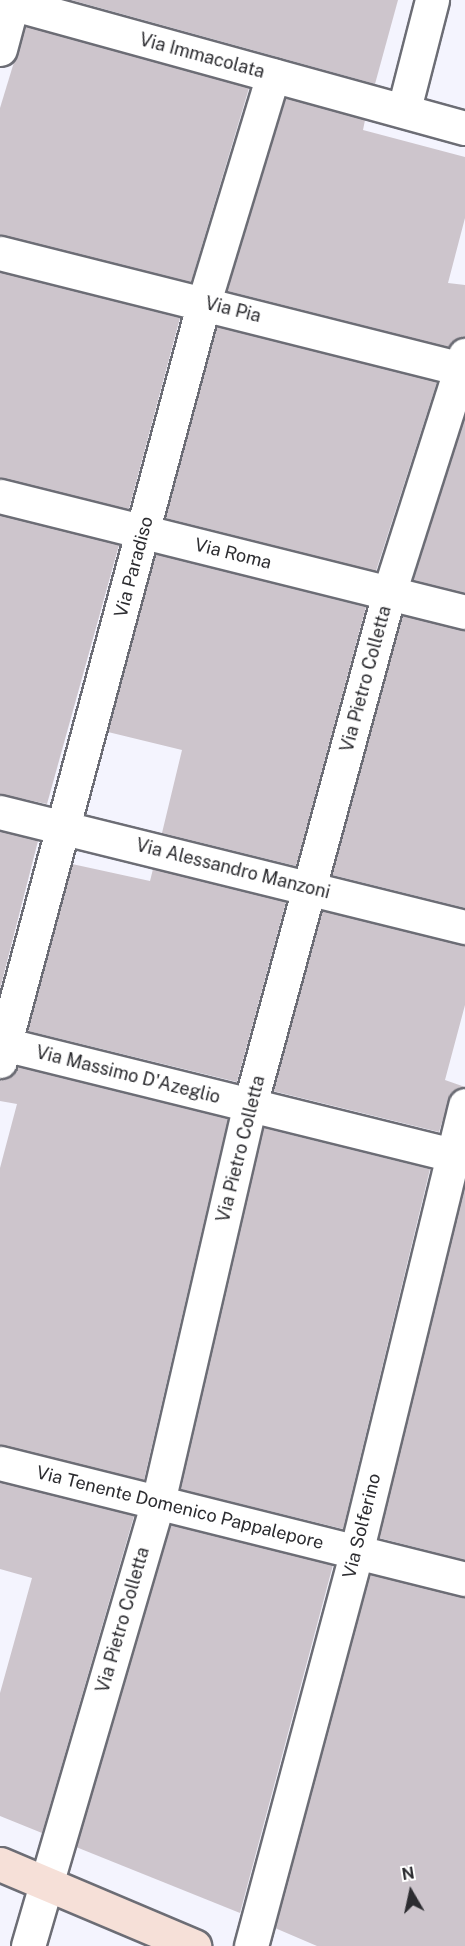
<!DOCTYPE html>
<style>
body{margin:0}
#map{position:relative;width:465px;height:1946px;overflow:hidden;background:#f4f4fe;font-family:"Public Sans",sans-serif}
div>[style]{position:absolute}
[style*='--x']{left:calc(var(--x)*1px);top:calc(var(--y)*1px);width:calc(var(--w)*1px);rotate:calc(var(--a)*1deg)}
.building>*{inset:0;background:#cdc5cc}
.roads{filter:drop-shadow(2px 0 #6c6d75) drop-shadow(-2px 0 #6c6d75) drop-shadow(0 2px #6c6d75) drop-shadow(0 -2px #6c6d75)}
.street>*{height:33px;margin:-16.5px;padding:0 16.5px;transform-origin:16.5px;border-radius:16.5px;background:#fff}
.secondary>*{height:33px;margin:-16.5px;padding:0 16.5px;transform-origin:16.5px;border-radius:16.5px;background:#f6e0d8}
span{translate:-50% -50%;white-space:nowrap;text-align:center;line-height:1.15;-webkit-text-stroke:4.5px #fff;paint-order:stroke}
.street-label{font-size:18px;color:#2c2c30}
.north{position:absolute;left:381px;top:1862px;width:60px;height:60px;-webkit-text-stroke:4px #fff;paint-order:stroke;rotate:351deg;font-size:16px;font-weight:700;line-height:24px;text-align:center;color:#2c2c30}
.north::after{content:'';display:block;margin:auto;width:21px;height:27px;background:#2c2c30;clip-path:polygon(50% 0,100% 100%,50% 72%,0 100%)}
</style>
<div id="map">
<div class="building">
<div style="clip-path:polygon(71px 0,398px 0,375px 84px)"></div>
<div style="clip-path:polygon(25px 26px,249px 88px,191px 282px,0 235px,0 108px)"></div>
<div style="clip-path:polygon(286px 98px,365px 120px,363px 130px,465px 157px,465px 218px,448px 283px,465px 285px,465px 337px,449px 347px,227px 291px)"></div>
<div style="clip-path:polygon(0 272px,180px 318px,129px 509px,0 478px)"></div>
<div style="clip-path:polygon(217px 327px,437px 382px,376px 571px,165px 518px)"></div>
<div style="clip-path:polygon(465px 417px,465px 593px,413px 580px)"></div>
<div style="clip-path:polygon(0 515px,119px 545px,47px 804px,0 794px)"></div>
<div style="clip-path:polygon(156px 554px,366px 607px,296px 866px,162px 833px,182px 750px,108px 732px)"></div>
<div style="clip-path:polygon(402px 616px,465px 630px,465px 908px,332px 875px)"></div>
<div style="clip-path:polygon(0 831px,38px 841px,0 989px)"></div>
<div style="clip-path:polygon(72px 864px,150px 881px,153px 869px,286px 902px,237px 1082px,28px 1031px)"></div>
<div style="clip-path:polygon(322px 911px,465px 945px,465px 1005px,445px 1080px,465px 1087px,451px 1093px,439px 1132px,273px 1091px)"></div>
<div style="clip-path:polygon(18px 1067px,228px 1119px,144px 1480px,0 1445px,0 1168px,17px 1104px,0 1101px,0 1079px)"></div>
<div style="clip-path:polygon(264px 1128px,430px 1169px,343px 1529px,180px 1489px)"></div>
<div style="clip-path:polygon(465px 1184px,465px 1560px,379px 1538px)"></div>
<div style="clip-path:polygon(0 1482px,134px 1516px,42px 1833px,0 1816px,0 1693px,32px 1578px,0 1569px)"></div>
<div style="clip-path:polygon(171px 1525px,333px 1565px,240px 1913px,76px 1847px)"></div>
<div style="clip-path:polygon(370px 1575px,465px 1597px,465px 1946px,317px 1946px,275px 1928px)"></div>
</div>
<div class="roads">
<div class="street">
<div style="--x:0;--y:0;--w:482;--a:15.4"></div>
<div style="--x:0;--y:49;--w:51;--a:-75.1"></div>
<div style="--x:404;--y:109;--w:113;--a:-75.6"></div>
<div style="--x:0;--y:253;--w:479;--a:14.1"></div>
<div style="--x:0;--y:496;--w:479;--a:14"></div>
<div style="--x:0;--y:812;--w:479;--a:13.9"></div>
<div style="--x:0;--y:1043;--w:479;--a:13.9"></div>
<div style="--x:0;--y:1061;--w:786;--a:-74.96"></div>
<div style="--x:204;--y:302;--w:237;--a:-73.1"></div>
<div style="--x:0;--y:1463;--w:479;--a:14"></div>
<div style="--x:28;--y:1946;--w:463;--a:-73.7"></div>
<div style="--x:158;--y:1502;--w:408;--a:-77"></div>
<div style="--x:250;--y:1105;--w:531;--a:-74.81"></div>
<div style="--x:389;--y:593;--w:250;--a:-72.3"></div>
<div style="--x:251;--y:1946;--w:407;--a:-75"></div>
<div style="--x:356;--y:1553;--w:461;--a:-76.3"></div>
</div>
<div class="secondary">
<div style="--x:0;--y:1864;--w:211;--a:22.9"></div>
</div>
</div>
<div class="street-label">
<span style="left:202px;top:56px;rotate:15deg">Via Immacolata</span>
<span style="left:233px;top:310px;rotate:14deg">Via Pia</span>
<span style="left:233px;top:554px;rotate:14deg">Via Roma</span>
<span style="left:134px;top:567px;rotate:-75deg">Via Paradiso</span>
<span style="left:366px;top:679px;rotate:-75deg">Via Pietro Colletta</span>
<span style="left:233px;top:869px;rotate:14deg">Via Alessandro Manzoni</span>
<span style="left:128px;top:1075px;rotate:14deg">Via Massimo D'Azeglio</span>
<span style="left:241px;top:1149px;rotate:-76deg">Via Pietro Colletta</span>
<span style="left:180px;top:1508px;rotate:14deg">Via Tenente Domenico Pappalepore</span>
<span style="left:362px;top:1526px;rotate:-76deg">Via Solferino</span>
<span style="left:123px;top:1620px;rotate:-74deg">Via Pietro Colletta</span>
</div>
<div class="north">N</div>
</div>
